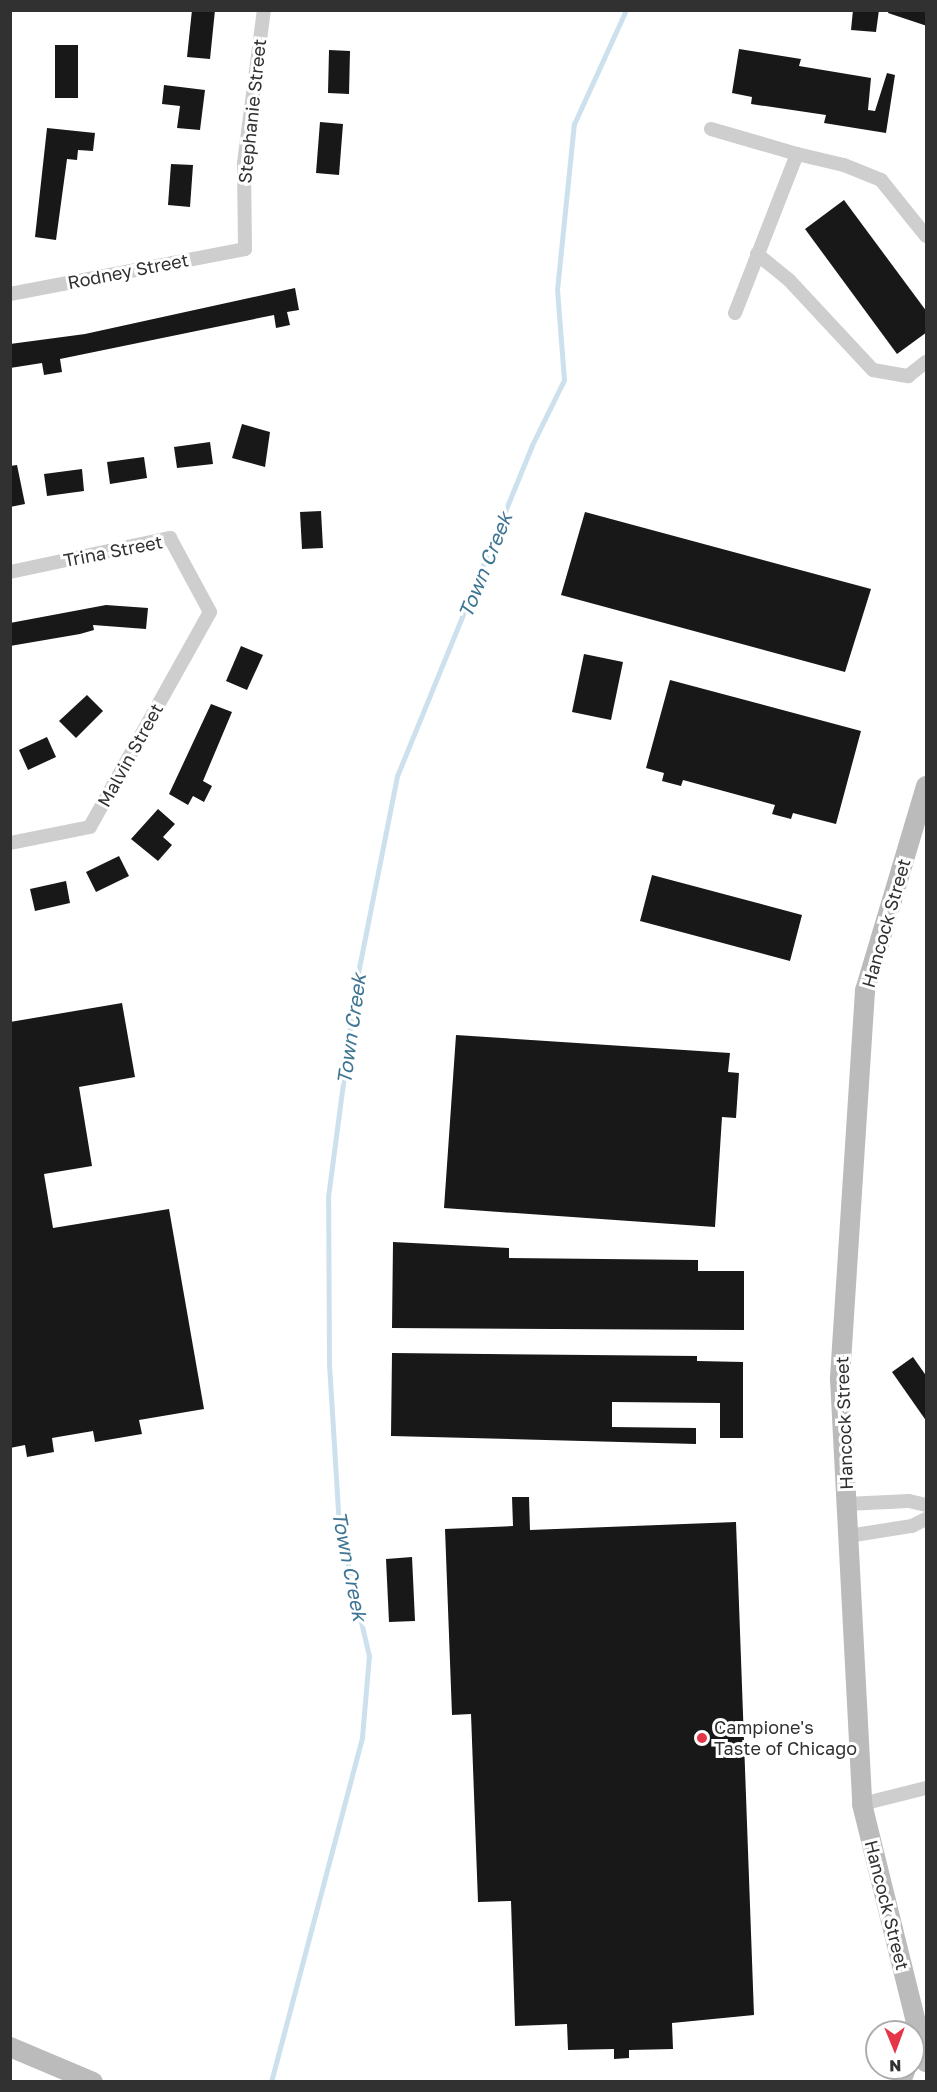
<!DOCTYPE html>
<style>
body{margin:0}
#map{position:relative;width:937px;height:2092px;overflow:hidden;background:#fff;font-family:"Golos Text",sans-serif}
div>[style]{position:absolute}
[style*='--x']{left:calc(var(--x)*1px);top:calc(var(--y)*1px);width:calc(var(--w)*1px);rotate:calc(var(--a)*1deg)}
.stream>*{height:5px;margin:-2.5px;padding:0 2.5px;transform-origin:2.5px;border-radius:2.5px;background:#cce1ed}
.building>*{inset:0;background:#181818}
.street>*{height:14px;margin:-7px;padding:0 7px;transform-origin:7px;border-radius:7px;background:#cecece}
.secondary>*{height:20px;margin:-10px;padding:0 10px;transform-origin:10px;border-radius:10px;background:#bbb}
.dots>*{width:16px;height:16px;translate:-50% -50%;box-sizing:border-box;border:3px solid #fff;border-radius:50%}
span{translate:-50% -50%;white-space:nowrap;text-align:center;line-height:1.15;-webkit-text-stroke:6px #fff;paint-order:stroke}
.street-label{font-size:18px;color:#313131}
.poi-label{font-size:18px;color:#313131}
.left{translate:0 -50%;text-align:left}
.water-label{font-size:20px;color:#3e7594;font-style:italic}
.frame{position:absolute;inset:0;border:12px solid #313131;pointer-events:none}
.north{position:absolute;left:865px;top:2020px;width:60px;height:60px;box-sizing:border-box;background:#fff;border:2px solid #adadad;border-radius:50%;rotate:179deg;font-size:16px;font-weight:700;line-height:24px;text-align:center;color:#313131}
.north::after{content:'';display:block;margin:auto;width:21px;height:27px;background:#e53548;clip-path:polygon(50% 0,100% 100%,50% 72%,0 100%)}
</style>
<div id="map">
<div class="stream">
<div style="--x:271;--y:2082;--w:357;--a:-75.2"></div>
<div style="--x:362;--y:1737;--w:81;--a:-85.1"></div>
<div style="--x:369;--y:1656;--w:132;--a:-103.1"></div>
<div style="--x:339;--y:1527;--w:163;--a:-93.5"></div>
<div style="--x:329;--y:1364;--w:167;--a:-90.3"></div>
<div style="--x:328;--y:1197;--w:221;--a:-82.5"></div>
<div style="--x:357;--y:978;--w:206;--a:-78.8"></div>
<div style="--x:397;--y:776;--w:357;--a:-67.8"></div>
<div style="--x:532;--y:445;--w:72;--a:-63.8"></div>
<div style="--x:564;--y:380;--w:90;--a:-94.4"></div>
<div style="--x:557;--y:290;--w:167;--a:-84.2"></div>
<div style="--x:574;--y:124;--w:125;--a:-65.5"></div>
</div>
<div class="building">
<div style="clip-path:polygon(192px 10px,215px 10px,210px 59px,187px 57px)"></div>
<div style="clip-path:polygon(853px 10px,879px 10px,876px 32px,851px 30px)"></div>
<div style="clip-path:polygon(889px 10px,927px 10px,927px 26px,888px 13px)"></div>
<div style="clip-path:polygon(55px 45px,78px 45px,78px 98px,55px 98px)"></div>
<div style="clip-path:polygon(739px 49px,801px 59px,799px 66px,871px 78px,868px 110px,875px 111px,887px 73px,895px 75px,886px 133px,824px 123px,826px 115px,751px 104px,752px 97px,732px 93px)"></div>
<div style="clip-path:polygon(329px 50px,350px 51px,349px 94px,328px 93px)"></div>
<div style="clip-path:polygon(164px 85px,205px 90px,200px 130px,177px 128px,180px 106px,162px 104px)"></div>
<div style="clip-path:polygon(320px 122px,343px 124px,339px 175px,316px 173px)"></div>
<div style="clip-path:polygon(47px 128px,95px 133px,93px 151px,78px 150px,77px 160px,67px 159px,56px 240px,35px 237px)"></div>
<div style="clip-path:polygon(171px 164px,193px 165px,190px 207px,168px 205px)"></div>
<div style="clip-path:polygon(844px 200px,927px 312px,927px 332px,897px 354px,805px 229px)"></div>
<div style="clip-path:polygon(295px 288px,299px 310px,287px 312px,290px 325px,276px 328px,274px 315px,60px 359px,62px 372px,44px 375px,42px 363px,10px 368px,10px 344px,85px 334px)"></div>
<div style="clip-path:polygon(242px 424px,270px 432px,265px 467px,232px 458px)"></div>
<div style="clip-path:polygon(210px 442px,213px 464px,177px 468px,174px 447px)"></div>
<div style="clip-path:polygon(144px 457px,147px 478px,110px 484px,107px 462px)"></div>
<div style="clip-path:polygon(17px 465px,25px 504px,10px 507px,10px 466px)"></div>
<div style="clip-path:polygon(82px 469px,84px 491px,47px 496px,44px 474px)"></div>
<div style="clip-path:polygon(321px 511px,323px 548px,302px 549px,300px 512px)"></div>
<div style="clip-path:polygon(585px 512px,871px 589px,845px 672px,561px 595px)"></div>
<div style="clip-path:polygon(106px 605px,148px 608px,146px 629px,93px 625px,94px 630px,80px 634px,10px 646px,10px 623px)"></div>
<div style="clip-path:polygon(241px 646px,263px 655px,247px 690px,226px 681px)"></div>
<div style="clip-path:polygon(584px 654px,623px 662px,611px 720px,572px 712px)"></div>
<div style="clip-path:polygon(670px 680px,861px 731px,836px 824px,793px 813px,791px 819px,772px 814px,775px 805px,683px 780px,681px 786px,662px 781px,664px 773px,646px 768px)"></div>
<div style="clip-path:polygon(87px 695px,103px 711px,76px 738px,59px 721px)"></div>
<div style="clip-path:polygon(211px 704px,232px 712px,203px 781px,212px 786px,204px 802px,193px 796px,188px 805px,169px 794px)"></div>
<div style="clip-path:polygon(47px 737px,56px 757px,28px 770px,19px 750px)"></div>
<div style="clip-path:polygon(158px 809px,175px 824px,163px 837px,172px 845px,158px 861px,131px 839px)"></div>
<div style="clip-path:polygon(119px 856px,129px 876px,96px 892px,86px 872px)"></div>
<div style="clip-path:polygon(652px 875px,802px 915px,790px 961px,640px 921px)"></div>
<div style="clip-path:polygon(66px 881px,70px 903px,35px 911px,30px 889px)"></div>
<div style="clip-path:polygon(122px 1003px,135px 1077px,79px 1087px,92px 1166px,44px 1174px,53px 1228px,169px 1209px,204px 1409px,139px 1420px,142px 1434px,95px 1442px,93px 1431px,52px 1438px,54px 1452px,27px 1457px,25px 1445px,10px 1448px,10px 1022px)"></div>
<div style="clip-path:polygon(456px 1035px,730px 1053px,728px 1072px,739px 1073px,736px 1118px,722px 1117px,715px 1227px,444px 1208px)"></div>
<div style="clip-path:polygon(393px 1242px,509px 1248px,509px 1258px,698px 1260px,698px 1271px,744px 1271px,744px 1330px,392px 1328px)"></div>
<div style="clip-path:polygon(392px 1353px,697px 1356px,697px 1361px,743px 1362px,743px 1438px,720px 1438px,720px 1403px,612px 1402px,612px 1427px,696px 1428px,696px 1444px,391px 1436px)"></div>
<div style="clip-path:polygon(913px 1357px,927px 1377px,927px 1422px,892px 1372px)"></div>
<div style="clip-path:polygon(512px 1497px,529px 1497px,530px 1530px,736px 1522px,754px 2015px,672px 2023px,673px 2049px,629px 2050px,629px 2058px,614px 2059px,614px 2049px,568px 2050px,567px 2024px,515px 2026px,511px 1901px,478px 1902px,471px 1714px,452px 1715px,445px 1529px,513px 1526px)"></div>
<div style="clip-path:polygon(412px 1557px,415px 1621px,389px 1622px,386px 1559px)"></div>
</div>
<div class="street">
<div style="--x:711;--y:129;--w:90;--a:16.2"></div>
<div style="--x:757;--y:254;--w:41;--a:39.1"></div>
<div style="--x:789;--y:280;--w:123;--a:47"></div>
<div style="--x:873;--y:370;--w:36;--a:10"></div>
<div style="--x:908;--y:376;--w:23;--a:-38"></div>
<div style="--x:10;--y:294;--w:239;--a:-10.8"></div>
<div style="--x:245;--y:249;--w:86;--a:-90.7"></div>
<div style="--x:244;--y:163;--w:154;--a:-82.6"></div>
<div style="--x:735;--y:313;--w:171;--a:-68.7"></div>
<div style="--x:797;--y:154;--w:48;--a:13.2"></div>
<div style="--x:844;--y:165;--w:40;--a:22"></div>
<div style="--x:881;--y:180;--w:72;--a:51.2"></div>
<div style="--x:10;--y:572;--w:164;--a:-12"></div>
<div style="--x:170;--y:538;--w:84;--a:61.6"></div>
<div style="--x:210;--y:612;--w:246;--a:119.2"></div>
<div style="--x:90;--y:827;--w:82;--a:168.7"></div>
<div style="--x:846;--y:1504;--w:63;--a:-2.7"></div>
<div style="--x:909;--y:1501;--w:17;--a:13"></div>
<div style="--x:848;--y:1536;--w:65;--a:-8.9"></div>
<div style="--x:912;--y:1526;--w:16;--a:-27"></div>
<div style="--x:862;--y:1804;--w:66;--a:-14"></div>
</div>
<div class="secondary">
<div style="--x:926;--y:786;--w:214;--a:106.6"></div>
<div style="--x:865;--y:991;--w:389;--a:93.7"></div>
<div style="--x:840;--y:1379;--w:426;--a:87"></div>
<div style="--x:862;--y:1804;--w:266;--a:76.1"></div>
<div style="--x:10;--y:2047;--w:90;--a:22.9"></div>
<div style="--x:901;--y:2082;--w:15;--a:-70"></div>
</div>
<div class="dots">
<div style="left:702px;top:1738px;background:#e53548"></div>
</div>
<div class="street-label">
<span style="left:252px;top:111px;rotate:-84deg">Stephanie Street</span>
<span style="left:128px;top:271px;rotate:-11deg">Rodney Street</span>
<span style="left:113px;top:551px;rotate:-11deg">Trina Street</span>
<span style="left:130px;top:755px;rotate:-61deg">Malvin Street</span>
<span style="left:886px;top:923px;rotate:-74deg">Hancock Street</span>
<span style="left:844px;top:1423px;rotate:-92deg">Hancock Street</span>
<span style="left:887px;top:1905px;rotate:76deg">Hancock Street</span>
</div>
<div class="poi-label">
<span class="left" style="left:714px;top:1738px">Campione's<br>Taste of Chicago</span>
</div>
<div class="water-label">
<span style="left:485px;top:565px;rotate:-68deg">Town Creek</span>
<span style="left:351px;top:1029px;rotate:-82deg">Town Creek</span>
<span style="left:350px;top:1566px;rotate:79deg">Town Creek</span>
</div>
<div class="frame"></div>
<div class="north">N</div>
</div>
